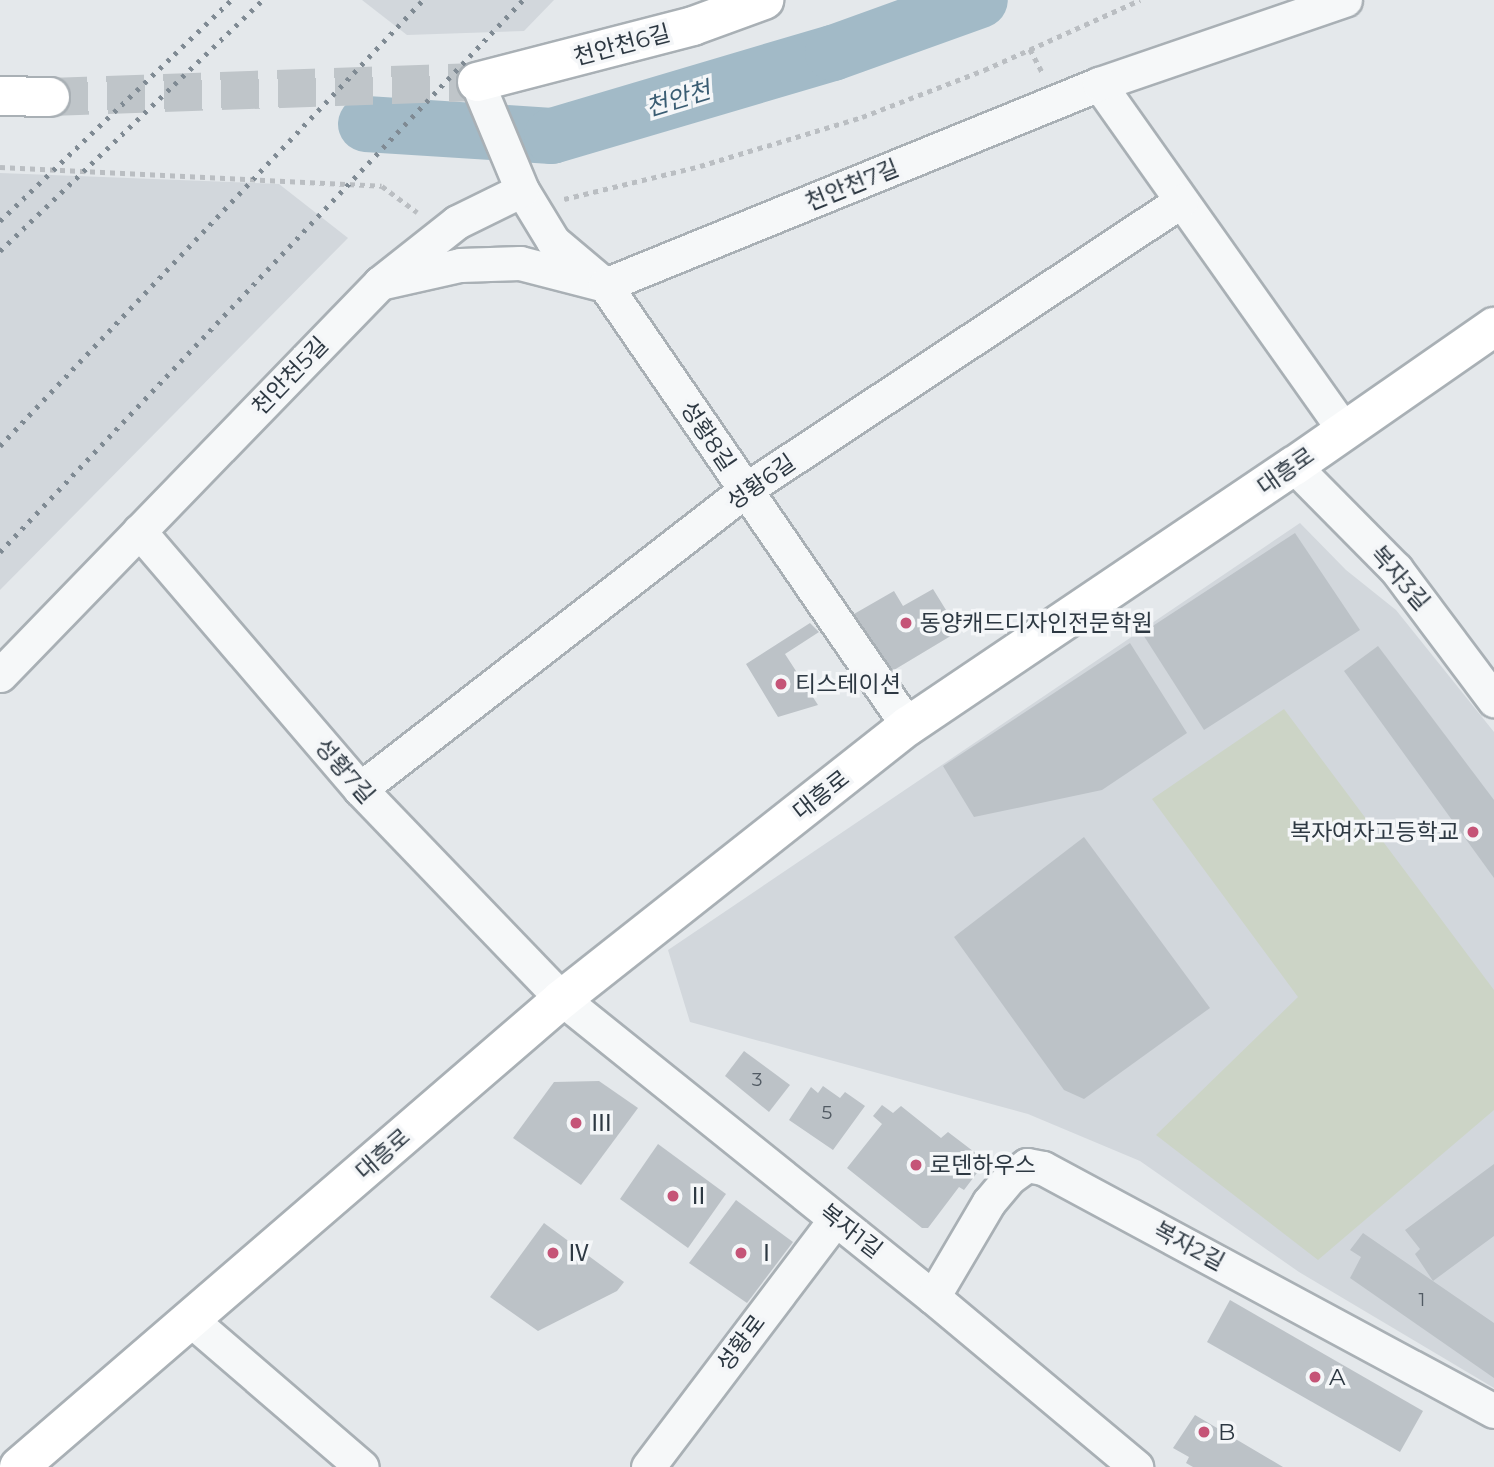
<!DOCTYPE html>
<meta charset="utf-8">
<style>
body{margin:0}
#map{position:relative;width:1494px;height:1467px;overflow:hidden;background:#e4e8eb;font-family:Montserrat,"Noto Sans KR",sans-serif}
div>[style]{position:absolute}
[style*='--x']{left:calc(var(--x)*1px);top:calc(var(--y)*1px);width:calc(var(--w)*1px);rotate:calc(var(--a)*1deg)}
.built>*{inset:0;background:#d2d7dc}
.green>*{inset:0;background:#ccd4c6}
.river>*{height:56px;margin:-28px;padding:0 28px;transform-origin:28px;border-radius:28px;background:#a2bac7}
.building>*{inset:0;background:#bcc2c7}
.secondary-tunnel>*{height:38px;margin-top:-19px;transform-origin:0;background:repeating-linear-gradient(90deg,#bfc5c9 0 38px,transparent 0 57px)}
.path>*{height:4.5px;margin-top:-2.25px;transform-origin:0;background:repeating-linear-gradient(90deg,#babec2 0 5px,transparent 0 10px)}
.roads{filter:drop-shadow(2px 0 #a9b0b5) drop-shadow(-2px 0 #a9b0b5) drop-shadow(0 2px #a9b0b5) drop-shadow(0 -2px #a9b0b5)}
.street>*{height:33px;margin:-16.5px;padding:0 16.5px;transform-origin:16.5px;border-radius:16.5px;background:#f6f8f9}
.secondary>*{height:38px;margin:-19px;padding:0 19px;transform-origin:19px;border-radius:19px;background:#fff}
.rail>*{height:5px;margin-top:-2.5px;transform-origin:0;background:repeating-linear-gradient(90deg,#7f8a93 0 3.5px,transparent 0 10.5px)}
.dots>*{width:19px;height:19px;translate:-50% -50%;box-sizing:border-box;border:4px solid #f4f6f8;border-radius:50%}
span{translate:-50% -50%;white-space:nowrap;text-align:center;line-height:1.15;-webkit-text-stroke:7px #f4f6f8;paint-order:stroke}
.number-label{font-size:19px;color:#515a63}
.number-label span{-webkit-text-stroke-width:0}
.street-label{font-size:23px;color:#2d3842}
.poi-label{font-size:23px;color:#2d3842}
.left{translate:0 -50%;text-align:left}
.right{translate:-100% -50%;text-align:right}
.water-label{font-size:24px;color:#3a5d73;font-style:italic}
</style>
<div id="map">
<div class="built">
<div style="clip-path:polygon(362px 0,554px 0,524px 31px,407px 35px)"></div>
<div style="clip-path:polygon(0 173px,279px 184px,348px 238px,0 590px)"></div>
<div style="clip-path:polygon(1300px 523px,1346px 570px,1396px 610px,1494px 732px,1494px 1388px,1299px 1272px,1140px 1161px,1028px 1114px,690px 1022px,668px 950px)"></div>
</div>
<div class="green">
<div style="clip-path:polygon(1284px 709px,1494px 990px,1494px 1110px,1318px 1260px,1156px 1135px,1298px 997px,1152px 799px)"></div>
</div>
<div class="river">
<div style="--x:366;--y:124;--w:186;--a:3.7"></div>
<div style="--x:552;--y:136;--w:293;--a:-16.5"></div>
<div style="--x:833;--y:53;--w:156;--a:-19.8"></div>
</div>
<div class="building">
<div style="clip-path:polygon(1295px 533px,1360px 630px,1204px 730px,1142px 633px)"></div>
<div style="clip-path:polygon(933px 589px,959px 631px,889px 673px,854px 614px,894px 591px,903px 606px)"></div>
<div style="clip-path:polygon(810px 623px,819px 632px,785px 654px,818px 705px,778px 717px,746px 664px)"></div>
<div style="clip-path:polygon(1130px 643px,1187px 733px,1102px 790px,974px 817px,943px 766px)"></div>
<div style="clip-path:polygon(1378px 646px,1494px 800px,1494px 878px,1344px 671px)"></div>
<div style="clip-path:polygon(1084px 837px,1210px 1008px,1084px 1099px,1064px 1090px,954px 937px)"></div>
<div style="clip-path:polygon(744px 1051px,790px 1085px,769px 1112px,725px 1076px)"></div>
<div style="clip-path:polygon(599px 1081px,638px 1108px,581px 1185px,513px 1138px,554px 1082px)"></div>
<div style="clip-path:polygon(823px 1086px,840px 1098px,845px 1092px,865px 1106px,833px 1150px,789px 1120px,811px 1087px,818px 1093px)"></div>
<div style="clip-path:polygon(882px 1105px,893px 1113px,901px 1106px,941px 1138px,948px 1132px,986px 1161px,964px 1190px,959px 1187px,928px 1228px,922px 1228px,847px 1168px,882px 1124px,873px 1116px)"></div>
<div style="clip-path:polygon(658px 1144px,726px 1194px,688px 1248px,620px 1199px)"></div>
<div style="clip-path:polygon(1494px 1164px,1494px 1236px,1433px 1281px,1415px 1254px,1420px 1249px,1405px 1230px)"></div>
<div style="clip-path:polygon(736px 1200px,793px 1242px,747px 1303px,689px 1263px)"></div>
<div style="clip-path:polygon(544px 1223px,624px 1282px,617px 1291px,538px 1331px,490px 1297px)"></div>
<div style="clip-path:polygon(1363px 1233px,1494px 1323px,1494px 1378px,1350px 1278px,1361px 1257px,1350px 1250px)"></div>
<div style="clip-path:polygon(1230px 1300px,1423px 1411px,1400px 1452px,1207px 1342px)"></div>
<div style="clip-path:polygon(1195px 1415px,1283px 1467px,1193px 1467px,1186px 1463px,1189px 1457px,1173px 1448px)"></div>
</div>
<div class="secondary-tunnel">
<div style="--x:50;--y:97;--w:427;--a:-2"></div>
</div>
<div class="path">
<div style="--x:1030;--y:49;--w:27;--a:62"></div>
<div style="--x:0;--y:167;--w:382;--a:2.8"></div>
<div style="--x:382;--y:186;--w:44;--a:36.6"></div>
<div style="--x:564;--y:199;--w:140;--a:-13.6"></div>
<div style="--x:700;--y:166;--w:169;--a:-16.8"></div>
<div style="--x:862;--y:117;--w:131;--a:-21.1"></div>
<div style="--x:984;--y:70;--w:171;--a:-24.2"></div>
</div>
<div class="roads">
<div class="street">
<div style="--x:1099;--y:84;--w:424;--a:54.7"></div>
<div style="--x:522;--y:190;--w:60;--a:58.7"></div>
<div style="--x:553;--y:241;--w:68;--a:40.2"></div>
<div style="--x:605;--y:285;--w:535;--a:55.51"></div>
<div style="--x:380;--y:283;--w:82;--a:-12.7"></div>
<div style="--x:460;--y:265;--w:60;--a:-1.9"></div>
<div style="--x:520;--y:263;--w:88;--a:14.5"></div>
<div style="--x:605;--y:285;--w:533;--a:-22.14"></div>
<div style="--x:1099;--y:84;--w:260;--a:-18.9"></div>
<div style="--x:1294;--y:466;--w:145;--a:45.3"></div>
<div style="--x:1396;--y:569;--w:164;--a:53.2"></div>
<div style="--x:139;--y:531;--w:340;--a:49.4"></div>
<div style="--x:360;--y:789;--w:291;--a:46.1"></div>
<div style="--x:562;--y:999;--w:476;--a:38.8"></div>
<div style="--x:933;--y:1297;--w:265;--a:39.9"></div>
<div style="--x:0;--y:675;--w:546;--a:-45.89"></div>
<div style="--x:380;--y:283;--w:98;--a:-38.4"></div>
<div style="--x:457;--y:222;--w:72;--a:-26.2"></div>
<div style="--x:522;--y:190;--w:117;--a:-112.6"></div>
<div style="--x:360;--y:789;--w:487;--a:-37.8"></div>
<div style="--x:745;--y:490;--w:523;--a:-33.54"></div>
<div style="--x:933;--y:1297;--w:110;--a:-59.5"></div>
<div style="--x:989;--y:1202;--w:31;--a:-50"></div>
<div style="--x:1009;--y:1178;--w:22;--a:-36"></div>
<div style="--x:1027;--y:1165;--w:16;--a:11"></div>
<div style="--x:1043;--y:1168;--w:512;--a:28.32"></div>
<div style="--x:191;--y:1320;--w:225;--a:40.7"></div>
<div style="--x:648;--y:1467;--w:310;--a:-52.9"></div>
</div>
<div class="secondary">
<div style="--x:477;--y:82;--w:223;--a:-14.5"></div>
<div style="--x:693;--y:26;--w:76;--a:-20.1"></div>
<div style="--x:0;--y:96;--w:50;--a:1.1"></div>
<div style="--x:19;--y:1467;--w:717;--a:-40.76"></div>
<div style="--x:562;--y:999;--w:441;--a:-38.3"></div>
<div style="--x:908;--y:726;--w:465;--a:-34"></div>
<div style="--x:1294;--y:466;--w:244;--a:-34.8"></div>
</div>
</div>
<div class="rail">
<div style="--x:0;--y:221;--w:320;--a:-43.7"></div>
<div style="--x:0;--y:251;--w:364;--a:-43.7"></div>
<div style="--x:0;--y:446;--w:615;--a:-46.52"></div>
<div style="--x:0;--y:552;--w:760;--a:-46.55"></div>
</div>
<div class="dots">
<div style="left:906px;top:623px;background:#c55477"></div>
<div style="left:781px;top:684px;background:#c55477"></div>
<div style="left:1473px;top:832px;background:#c55477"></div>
<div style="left:576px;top:1123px;background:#c55477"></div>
<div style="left:916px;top:1165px;background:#c55477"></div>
<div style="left:673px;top:1196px;background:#c55477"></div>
<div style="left:553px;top:1253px;background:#c55477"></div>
<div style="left:741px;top:1253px;background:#c55477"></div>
<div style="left:1315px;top:1377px;background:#c55477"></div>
<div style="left:1204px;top:1432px;background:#c55477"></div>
</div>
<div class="number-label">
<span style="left:757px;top:1080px">3</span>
<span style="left:827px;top:1113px">5</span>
<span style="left:1422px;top:1300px">1</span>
</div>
<div class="street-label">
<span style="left:622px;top:45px;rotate:-15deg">천안천6길</span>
<span style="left:852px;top:185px;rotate:-22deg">천안천7길</span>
<span style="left:290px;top:376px;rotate:-46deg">천안천5길</span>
<span style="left:708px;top:436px;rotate:56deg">성황8길</span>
<span style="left:1286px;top:471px;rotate:-35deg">대흥로</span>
<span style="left:761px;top:482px;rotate:-35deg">성황6길</span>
<span style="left:1400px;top:578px;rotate:49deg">복자3길</span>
<span style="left:345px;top:771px;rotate:49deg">성황7길</span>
<span style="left:821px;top:795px;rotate:-38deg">대흥로</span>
<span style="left:383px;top:1154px;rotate:-41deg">대흥로</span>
<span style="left:851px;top:1231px;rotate:38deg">복자1길</span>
<span style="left:1189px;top:1246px;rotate:28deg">복자2길</span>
<span style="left:741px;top:1343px;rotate:-53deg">성황로</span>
</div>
<div class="poi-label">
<span class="left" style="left:920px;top:623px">동양캐드디자인전문학원</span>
<span class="left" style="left:795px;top:684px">티스테이션</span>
<span class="right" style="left:1459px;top:832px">복자여자고등학교</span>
<span class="left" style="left:590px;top:1123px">Ⅲ</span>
<span class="left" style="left:930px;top:1165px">로덴하우스</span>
<span class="left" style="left:687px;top:1196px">Ⅱ</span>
<span class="left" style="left:567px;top:1253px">Ⅳ</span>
<span class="left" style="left:755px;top:1253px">Ⅰ</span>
<span class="left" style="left:1329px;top:1377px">A</span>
<span class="left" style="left:1218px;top:1432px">B</span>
</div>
<div class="water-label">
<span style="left:678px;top:99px;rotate:-17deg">천안천</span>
</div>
</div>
